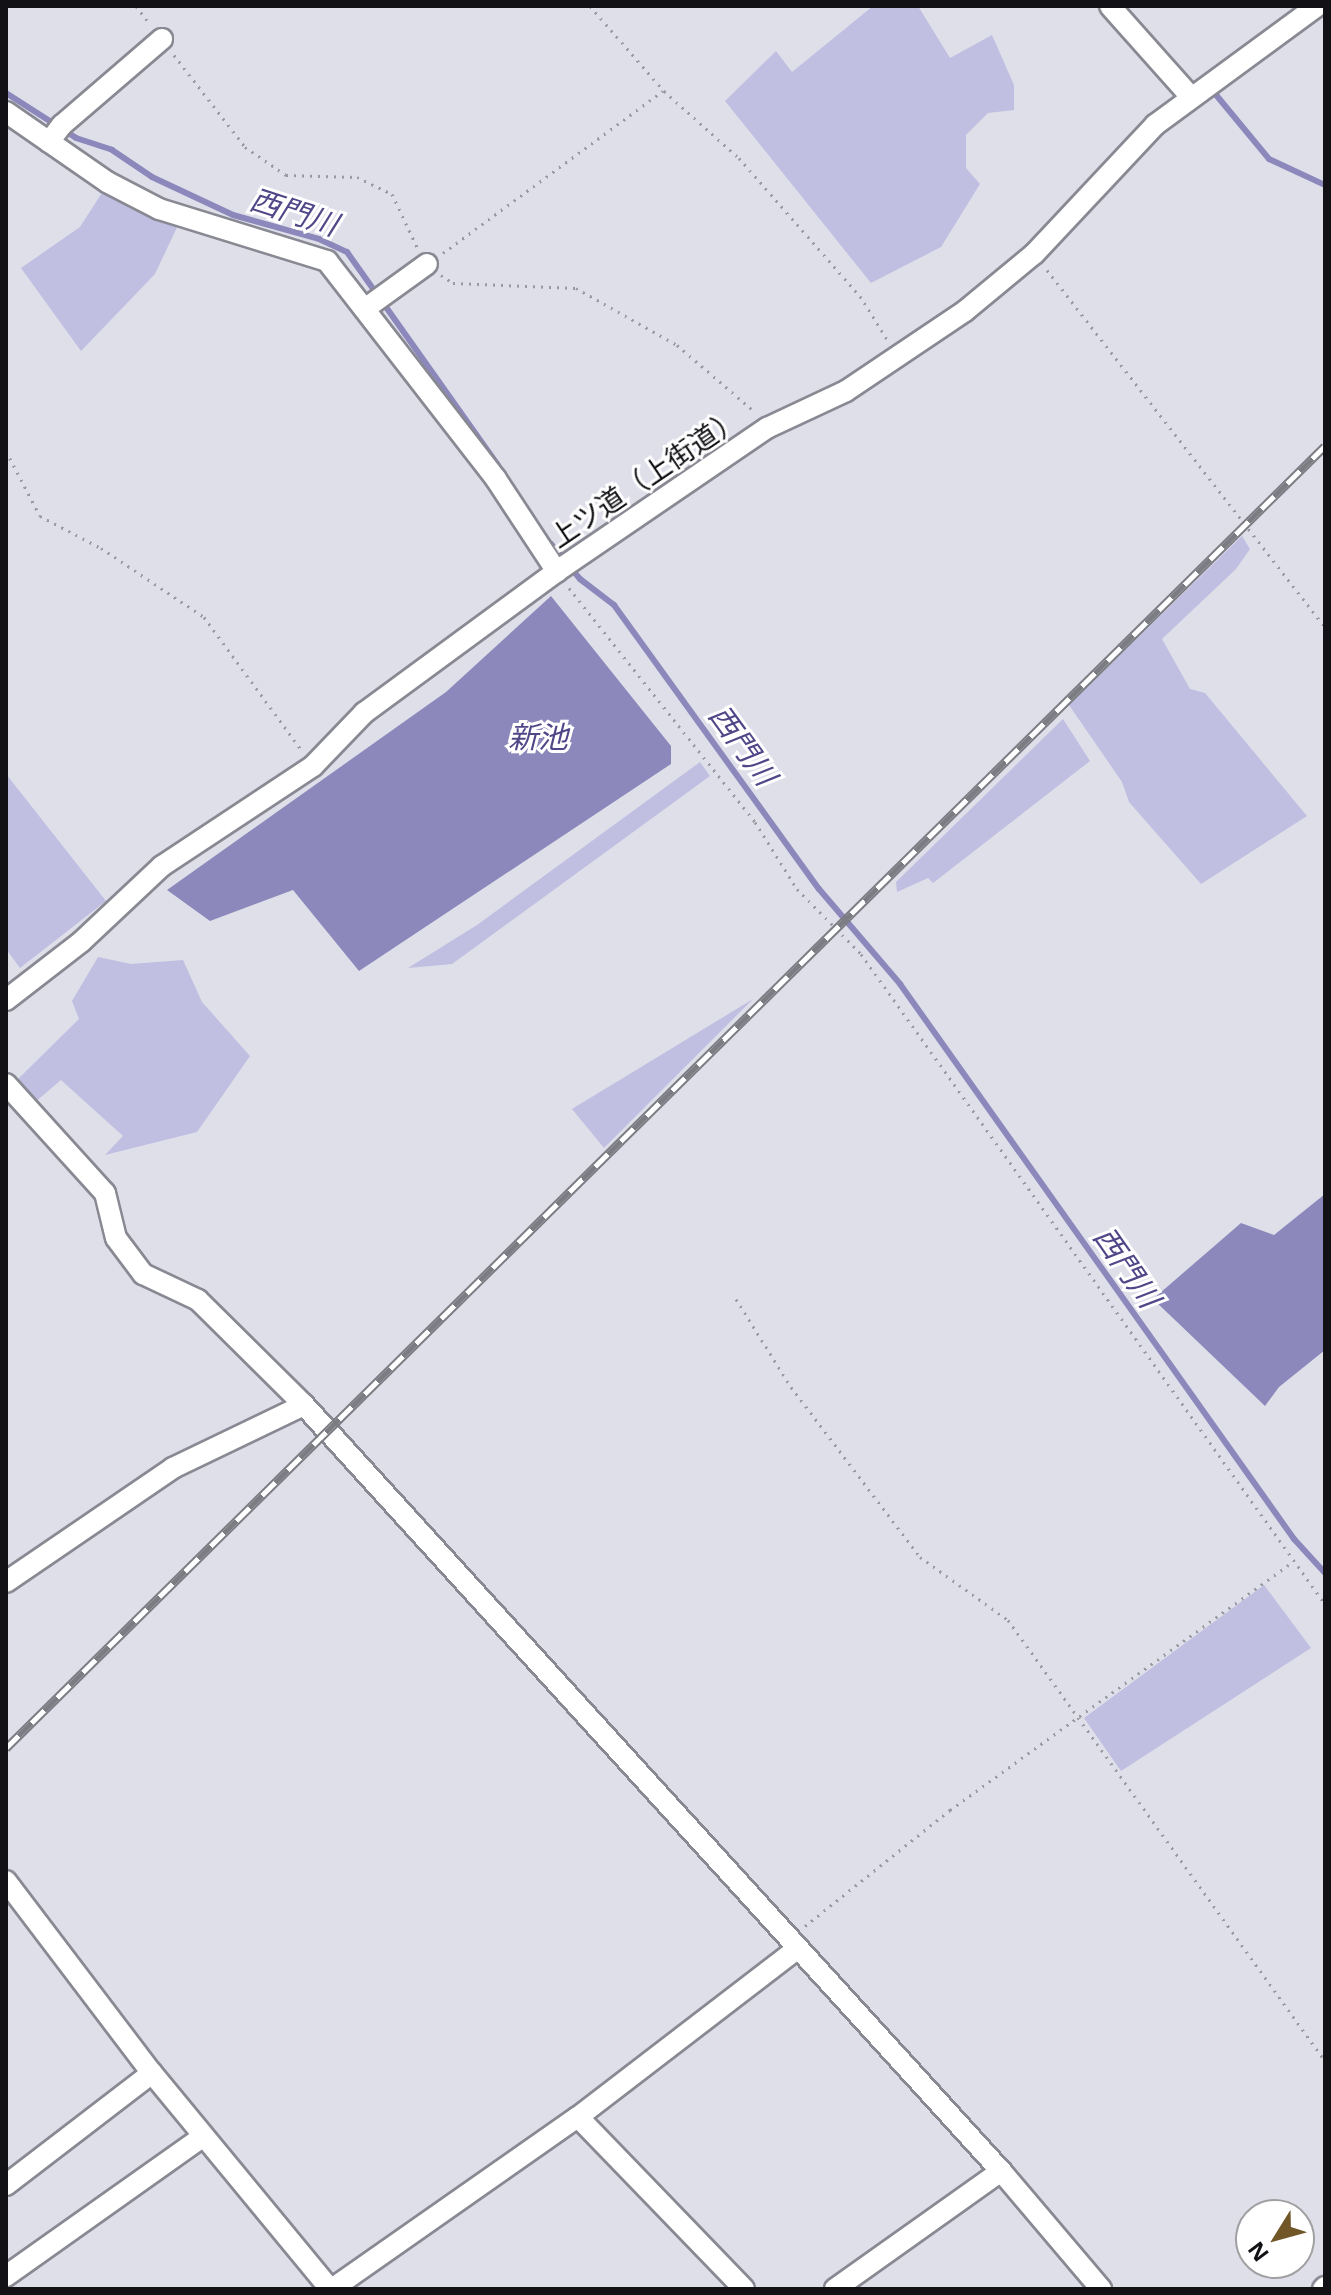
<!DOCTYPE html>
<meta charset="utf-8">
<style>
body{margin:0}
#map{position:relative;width:1331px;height:2295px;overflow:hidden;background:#dfdfea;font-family:"Noto Sans","Noto Sans JP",sans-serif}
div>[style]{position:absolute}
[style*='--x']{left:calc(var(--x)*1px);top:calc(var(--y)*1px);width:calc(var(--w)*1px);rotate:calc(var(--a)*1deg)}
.green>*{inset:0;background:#c0bee1}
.water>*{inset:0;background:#8c88bb}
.stream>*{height:6px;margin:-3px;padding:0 3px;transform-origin:3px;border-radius:3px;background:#8c88bb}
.path>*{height:3px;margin-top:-1.5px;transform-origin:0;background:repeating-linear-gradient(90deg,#9a9aa2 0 2px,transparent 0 8px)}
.roads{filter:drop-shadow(2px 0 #898993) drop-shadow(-2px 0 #898993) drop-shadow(0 2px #898993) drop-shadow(0 -2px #898993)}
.minor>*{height:20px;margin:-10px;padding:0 10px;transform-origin:10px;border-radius:10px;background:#fff}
.rail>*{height:9px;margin-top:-4.5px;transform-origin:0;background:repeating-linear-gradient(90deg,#fff 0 18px,#7c7c83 0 36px);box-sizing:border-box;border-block:2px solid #7c7c83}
span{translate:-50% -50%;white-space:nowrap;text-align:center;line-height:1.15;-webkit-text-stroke:6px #fff;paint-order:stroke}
.street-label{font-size:28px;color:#121216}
.water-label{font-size:30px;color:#504788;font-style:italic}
.frame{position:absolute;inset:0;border:8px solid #121216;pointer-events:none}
.north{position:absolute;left:1235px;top:2199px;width:80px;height:80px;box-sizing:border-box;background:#fff;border:2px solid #a0a0a2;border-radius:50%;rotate:233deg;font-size:22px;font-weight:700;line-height:32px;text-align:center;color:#121216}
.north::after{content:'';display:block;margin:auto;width:28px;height:36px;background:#715628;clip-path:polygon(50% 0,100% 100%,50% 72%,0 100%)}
</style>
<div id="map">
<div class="green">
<div style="clip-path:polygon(873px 6px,918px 6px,950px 58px,992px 35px,1014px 85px,1014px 110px,988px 113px,966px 135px,966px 168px,980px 184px,941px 247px,871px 283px,725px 101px,776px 51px,792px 72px)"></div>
<div style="clip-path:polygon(107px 185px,180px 221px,155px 274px,81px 351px,21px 268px,80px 227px)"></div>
<div style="clip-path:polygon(1242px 536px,1250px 549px,1236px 569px,1162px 639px,1190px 689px,1205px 693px,1307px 816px,1201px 884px,1129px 802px,1122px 782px,1069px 705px)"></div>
<div style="clip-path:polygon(1063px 719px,1090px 761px,933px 883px,928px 878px,897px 892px,896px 882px)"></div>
<div style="clip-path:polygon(700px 762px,710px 776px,452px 964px,408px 968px,477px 925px)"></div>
<div style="clip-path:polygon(6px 774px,106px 901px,20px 968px,6px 949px)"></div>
<div style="clip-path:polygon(98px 957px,131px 964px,183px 960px,202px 1002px,250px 1056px,197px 1132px,105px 1155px,123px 1136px,61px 1080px,34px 1103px,15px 1082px,79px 1019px,72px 1001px)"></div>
<div style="clip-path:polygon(753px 999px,604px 1148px,572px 1109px)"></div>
<div style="clip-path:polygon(1264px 1585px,1311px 1648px,1121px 1771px,1084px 1718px)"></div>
</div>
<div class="water">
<div style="clip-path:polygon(551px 596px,671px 746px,671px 764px,359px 971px,293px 890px,210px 921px,167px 890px,446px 692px)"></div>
<div style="clip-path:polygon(1325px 1194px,1325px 1350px,1279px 1387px,1265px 1406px,1153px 1299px,1241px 1223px,1274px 1235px)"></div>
</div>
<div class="stream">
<div style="--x:1212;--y:90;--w:89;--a:50.4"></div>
<div style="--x:1269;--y:159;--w:62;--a:24.9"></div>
<div style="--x:6;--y:93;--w:83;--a:32.7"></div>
<div style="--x:76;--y:138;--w:38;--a:18"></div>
<div style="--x:112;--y:150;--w:48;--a:34"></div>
<div style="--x:152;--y:177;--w:89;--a:25.1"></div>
<div style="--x:233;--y:215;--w:89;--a:15.6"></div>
<div style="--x:319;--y:239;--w:31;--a:25"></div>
<div style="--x:347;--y:252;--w:261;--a:54.7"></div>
<div style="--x:551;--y:544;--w:45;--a:50.4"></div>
<div style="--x:580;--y:579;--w:43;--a:37.4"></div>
<div style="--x:614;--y:605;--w:350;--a:54.2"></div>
<div style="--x:819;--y:889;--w:125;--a:49.5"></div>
<div style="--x:900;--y:984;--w:681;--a:54.63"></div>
<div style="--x:1294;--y:1539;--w:46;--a:47.6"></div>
</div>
<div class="path">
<div style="--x:136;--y:6;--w:23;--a:52"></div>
<div style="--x:590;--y:6;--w:113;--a:49"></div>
<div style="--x:664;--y:91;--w:101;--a:41.8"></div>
<div style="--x:739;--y:158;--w:184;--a:48.8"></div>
<div style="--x:860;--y:296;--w:51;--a:57.9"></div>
<div style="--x:174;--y:55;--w:116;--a:52.3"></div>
<div style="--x:245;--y:147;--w:50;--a:34.3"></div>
<div style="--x:286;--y:175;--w:71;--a:1.6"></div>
<div style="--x:357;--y:177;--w:39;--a:26"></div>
<div style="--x:392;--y:194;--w:61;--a:64.7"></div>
<div style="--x:443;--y:253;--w:273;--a:-36.4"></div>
<div style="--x:1047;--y:270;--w:452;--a:52.1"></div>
<div style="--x:441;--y:275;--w:14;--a:34"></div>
<div style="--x:453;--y:283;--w:123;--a:2.3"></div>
<div style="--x:576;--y:288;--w:116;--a:29.4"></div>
<div style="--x:677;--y:345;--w:103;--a:40.7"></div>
<div style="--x:6;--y:451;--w:73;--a:62.4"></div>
<div style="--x:40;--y:516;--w:69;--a:27.7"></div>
<div style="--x:101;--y:548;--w:124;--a:33.8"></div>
<div style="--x:204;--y:617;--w:166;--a:53.8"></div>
<div style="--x:569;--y:588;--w:299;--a:51.5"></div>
<div style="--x:755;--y:822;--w:79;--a:57.9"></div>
<div style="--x:797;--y:889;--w:91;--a:45.4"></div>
<div style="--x:861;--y:954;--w:799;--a:54.48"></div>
<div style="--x:736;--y:1299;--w:104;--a:58"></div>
<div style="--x:791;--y:1387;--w:213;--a:52.8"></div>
<div style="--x:920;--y:1557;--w:108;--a:35.6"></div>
<div style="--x:1008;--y:1620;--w:543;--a:54.29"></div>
<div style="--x:805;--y:1926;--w:186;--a:-38.7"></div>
<div style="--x:950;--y:1810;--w:423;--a:-35.9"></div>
</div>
<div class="roads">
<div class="minor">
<div style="--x:1110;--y:6;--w:122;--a:48.3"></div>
<div style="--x:6;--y:112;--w:123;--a:34.7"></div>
<div style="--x:107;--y:182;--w:59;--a:27.4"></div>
<div style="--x:159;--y:209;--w:176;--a:17.2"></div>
<div style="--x:327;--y:261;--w:276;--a:52.2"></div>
<div style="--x:496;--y:479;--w:111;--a:56.7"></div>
<div style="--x:49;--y:142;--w:21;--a:-53"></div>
<div style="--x:62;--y:125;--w:132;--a:-40.7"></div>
<div style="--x:366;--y:308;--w:75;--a:-35.8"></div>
<div style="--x:6;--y:1000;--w:95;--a:-37.7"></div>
<div style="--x:81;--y:942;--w:111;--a:-43.2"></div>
<div style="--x:162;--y:866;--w:181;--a:-33.5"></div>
<div style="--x:313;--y:766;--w:74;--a:-46.1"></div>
<div style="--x:364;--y:713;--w:247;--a:-36.3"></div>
<div style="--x:563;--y:567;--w:247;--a:-34.3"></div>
<div style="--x:767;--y:428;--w:87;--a:-25.1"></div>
<div style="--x:846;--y:391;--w:143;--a:-33.9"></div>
<div style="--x:965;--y:311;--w:89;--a:-39.6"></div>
<div style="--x:1034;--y:254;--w:177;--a:-46.8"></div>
<div style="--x:1155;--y:125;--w:201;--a:-36.3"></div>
<div style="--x:6;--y:1084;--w:147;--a:47.8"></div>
<div style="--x:105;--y:1193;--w:46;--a:76.3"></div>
<div style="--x:116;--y:1238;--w:45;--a:53.1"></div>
<div style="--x:143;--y:1274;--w:61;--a:25.3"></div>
<div style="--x:198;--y:1300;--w:149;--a:44.7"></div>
<div style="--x:304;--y:1405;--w:1036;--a:47.7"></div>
<div style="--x:1001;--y:2171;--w:155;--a:49.7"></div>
<div style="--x:6;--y:1582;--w:202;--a:-34.3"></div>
<div style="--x:173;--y:1468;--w:145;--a:-25.7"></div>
<div style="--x:6;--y:1881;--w:241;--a:52.8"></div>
<div style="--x:152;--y:2073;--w:280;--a:50.5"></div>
<div style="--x:578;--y:2117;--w:239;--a:46"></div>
<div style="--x:6;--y:2185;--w:184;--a:-37.5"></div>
<div style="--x:6;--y:2276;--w:242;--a:-35.3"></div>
<div style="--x:332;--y:2289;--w:300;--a:-35"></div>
<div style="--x:578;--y:2117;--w:276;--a:-37.5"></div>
<div style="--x:835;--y:2289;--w:204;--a:-35.4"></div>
<div style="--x:1323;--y:2289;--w:3;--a:-45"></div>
</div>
</div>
<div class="rail">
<div style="--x:6;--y:1748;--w:1853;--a:-44.63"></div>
</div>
<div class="street-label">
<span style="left:645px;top:477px;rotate:-34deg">上ツ道（上街道）</span>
</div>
<div class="water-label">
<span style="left:294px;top:212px;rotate:18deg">西門川</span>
<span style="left:538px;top:737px">新池</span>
<span style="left:743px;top:745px;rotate:54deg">西門川</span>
<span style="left:1127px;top:1267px;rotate:55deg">西門川</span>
</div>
<div class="frame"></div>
<div class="north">N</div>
</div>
